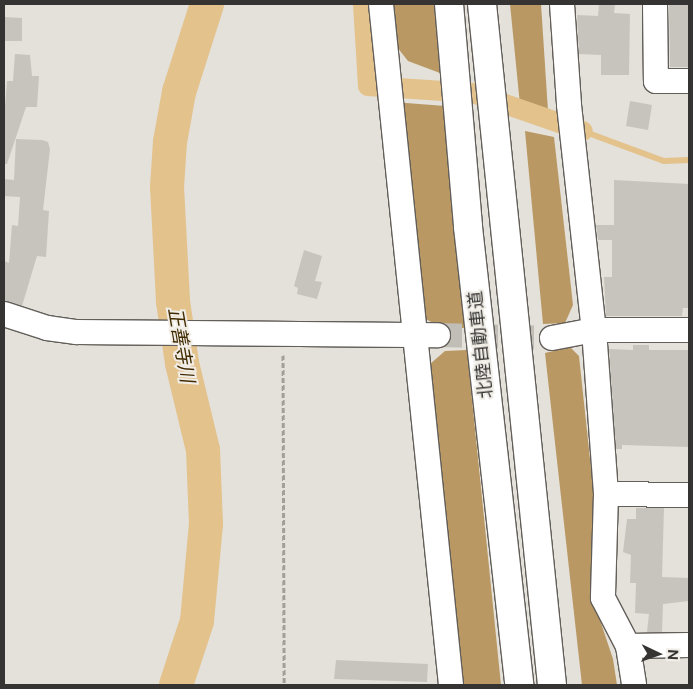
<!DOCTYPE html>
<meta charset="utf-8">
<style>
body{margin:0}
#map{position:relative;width:693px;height:689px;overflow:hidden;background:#e4e0da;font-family:"Public Sans","Noto Sans JP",sans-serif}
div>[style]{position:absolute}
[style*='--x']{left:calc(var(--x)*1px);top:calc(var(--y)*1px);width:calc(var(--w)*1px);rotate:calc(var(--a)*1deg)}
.forest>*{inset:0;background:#b99863}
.stream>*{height:5.5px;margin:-2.75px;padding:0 2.75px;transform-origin:2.75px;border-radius:2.75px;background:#e3c28b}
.canal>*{height:20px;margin:-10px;padding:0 10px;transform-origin:10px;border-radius:10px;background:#e3c28b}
.river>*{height:34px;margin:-17px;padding:0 17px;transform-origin:17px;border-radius:17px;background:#e3c28b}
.building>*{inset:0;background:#c7c4be}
.minor-tunnel>*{height:24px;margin-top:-12px;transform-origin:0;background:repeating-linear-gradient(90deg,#c1beb8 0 24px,transparent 0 36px)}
.path>*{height:3px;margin-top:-1.5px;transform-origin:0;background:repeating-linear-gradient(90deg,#a29f9a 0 5px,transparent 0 7.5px)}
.roads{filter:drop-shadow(1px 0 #625e59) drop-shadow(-1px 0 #625e59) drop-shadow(0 1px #625e59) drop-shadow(0 -1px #625e59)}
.minor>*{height:24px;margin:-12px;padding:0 12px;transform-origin:12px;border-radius:12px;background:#fff}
.highway>*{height:28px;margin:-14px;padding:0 14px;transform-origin:14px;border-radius:14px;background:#fff}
span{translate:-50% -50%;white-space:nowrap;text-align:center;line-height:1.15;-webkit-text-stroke:4px #f1ede7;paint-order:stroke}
.street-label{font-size:18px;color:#353432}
.water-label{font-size:19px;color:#412b00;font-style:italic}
.frame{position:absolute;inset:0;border:5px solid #353432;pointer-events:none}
.north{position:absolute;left:633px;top:629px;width:50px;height:50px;-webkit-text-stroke:4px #f1ede7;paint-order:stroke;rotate:93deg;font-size:14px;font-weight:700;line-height:20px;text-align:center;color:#353432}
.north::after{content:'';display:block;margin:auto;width:18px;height:22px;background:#353432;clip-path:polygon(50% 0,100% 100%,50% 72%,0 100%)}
</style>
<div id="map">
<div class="forest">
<div style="clip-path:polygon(394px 4px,434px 4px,440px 73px,408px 61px,397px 47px)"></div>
<div style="clip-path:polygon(510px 4px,541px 4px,548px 111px,520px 105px)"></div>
<div style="clip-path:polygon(393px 102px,445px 106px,465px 328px,442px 328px,415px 313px)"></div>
<div style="clip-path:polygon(525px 131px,554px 137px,573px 305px,565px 323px,543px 324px)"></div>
<div style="clip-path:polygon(570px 347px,579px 356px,595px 506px,593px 599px,613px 659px,617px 685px,582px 685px,545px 353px)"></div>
<div style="clip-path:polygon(467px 350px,501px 685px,460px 685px,425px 380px,430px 364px,445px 351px)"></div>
</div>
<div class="stream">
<div style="--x:583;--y:131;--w:86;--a:20.3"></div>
<div style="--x:664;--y:161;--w:25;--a:-2"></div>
</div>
<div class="canal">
<div style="--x:363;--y:4;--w:82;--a:86.5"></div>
<div style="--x:368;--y:86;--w:105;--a:3.8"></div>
<div style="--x:473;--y:93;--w:116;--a:19.1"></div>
</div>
<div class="river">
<div style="--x:176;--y:685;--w:67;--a:-71.8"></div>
<div style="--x:197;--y:621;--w:97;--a:-84.7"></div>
<div style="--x:206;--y:524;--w:74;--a:-92.3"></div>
<div style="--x:203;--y:450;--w:89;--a:-103.6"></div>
<div style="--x:182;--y:363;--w:63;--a:-98.3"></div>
<div style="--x:173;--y:301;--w:114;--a:-93"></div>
<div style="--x:167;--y:187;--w:45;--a:-86.2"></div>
<div style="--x:170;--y:142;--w:51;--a:-79.8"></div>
<div style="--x:179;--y:92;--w:92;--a:-72.3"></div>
</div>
<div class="building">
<div style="clip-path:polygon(599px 4px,615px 4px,614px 13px,630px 14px,629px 75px,601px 75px,601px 55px,579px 54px,577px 15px,598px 16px)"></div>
<div style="clip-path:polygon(669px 4px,689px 4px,688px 67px,670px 67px)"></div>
<div style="clip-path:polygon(4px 17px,22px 18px,22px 41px,4px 41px)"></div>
<div style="clip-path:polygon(15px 54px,30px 55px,32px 76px,39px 76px,37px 107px,26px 107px,7px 164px,4px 164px,4px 120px,7px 81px,13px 81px)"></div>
<div style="clip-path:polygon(630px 101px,652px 105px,648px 130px,626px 126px)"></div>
<div style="clip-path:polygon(16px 139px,42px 140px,48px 142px,50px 149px,43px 210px,49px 211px,46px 257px,37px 256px,22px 306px,4px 301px,4px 261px,9px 263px,12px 225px,18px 226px,20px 197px,4px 196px,4px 179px,14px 180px)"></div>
<div style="clip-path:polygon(614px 180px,689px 184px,689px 308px,683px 308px,682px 316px,606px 316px,604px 277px,612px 277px,612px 240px,598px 240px,596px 225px,614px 225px)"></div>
<div style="clip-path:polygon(304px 250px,322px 256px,315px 281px,322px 282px,317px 299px,297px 294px,298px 288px,294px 286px)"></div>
<div style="clip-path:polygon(633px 345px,649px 345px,649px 350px,689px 350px,689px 447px,622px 445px,622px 449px,616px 449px,609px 349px,633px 350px)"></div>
<div style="clip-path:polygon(636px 508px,664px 508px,662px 577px,689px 578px,689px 601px,663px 604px,662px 632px,647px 632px,649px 614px,635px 613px,636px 583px,630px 583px,631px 555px,623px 552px,627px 519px,636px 519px)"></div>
<div style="clip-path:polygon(336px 660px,428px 664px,427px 682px,334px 679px)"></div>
</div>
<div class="minor-tunnel">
<div style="--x:438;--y:335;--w:114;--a:1.5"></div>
</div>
<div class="path">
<div style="--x:283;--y:355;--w:330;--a:89.8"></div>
</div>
<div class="roads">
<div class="minor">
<div style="--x:381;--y:4;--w:685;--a:84.13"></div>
<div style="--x:562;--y:4;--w:101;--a:86"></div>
<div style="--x:569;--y:105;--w:226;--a:83.7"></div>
<div style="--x:594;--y:330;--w:164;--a:85.8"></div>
<div style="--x:606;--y:494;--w:104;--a:91.7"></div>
<div style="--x:603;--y:598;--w:54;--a:62.5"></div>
<div style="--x:628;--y:646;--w:39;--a:81"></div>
<div style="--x:655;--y:4;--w:77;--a:89.3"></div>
<div style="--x:656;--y:81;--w:33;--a:0"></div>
<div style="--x:4;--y:314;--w:45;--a:18"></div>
<div style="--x:47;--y:328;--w:30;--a:8"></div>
<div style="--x:77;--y:332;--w:361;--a:0.5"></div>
<div style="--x:552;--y:338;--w:43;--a:-10.8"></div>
<div style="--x:594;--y:330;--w:95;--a:0"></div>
<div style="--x:606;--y:494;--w:83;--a:0.7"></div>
<div style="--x:628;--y:646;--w:61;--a:-0.9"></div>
</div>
<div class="highway">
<div style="--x:449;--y:4;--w:224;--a:85.1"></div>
<div style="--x:468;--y:227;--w:461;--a:83.6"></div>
<div style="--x:482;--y:4;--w:685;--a:84.13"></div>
</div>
</div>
<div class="street-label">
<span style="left:481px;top:345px;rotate:-96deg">北陸自動車道</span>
</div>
<div class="water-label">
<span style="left:181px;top:345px;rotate:80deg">正善寺川</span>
</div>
<div class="frame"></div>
<div class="north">N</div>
</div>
